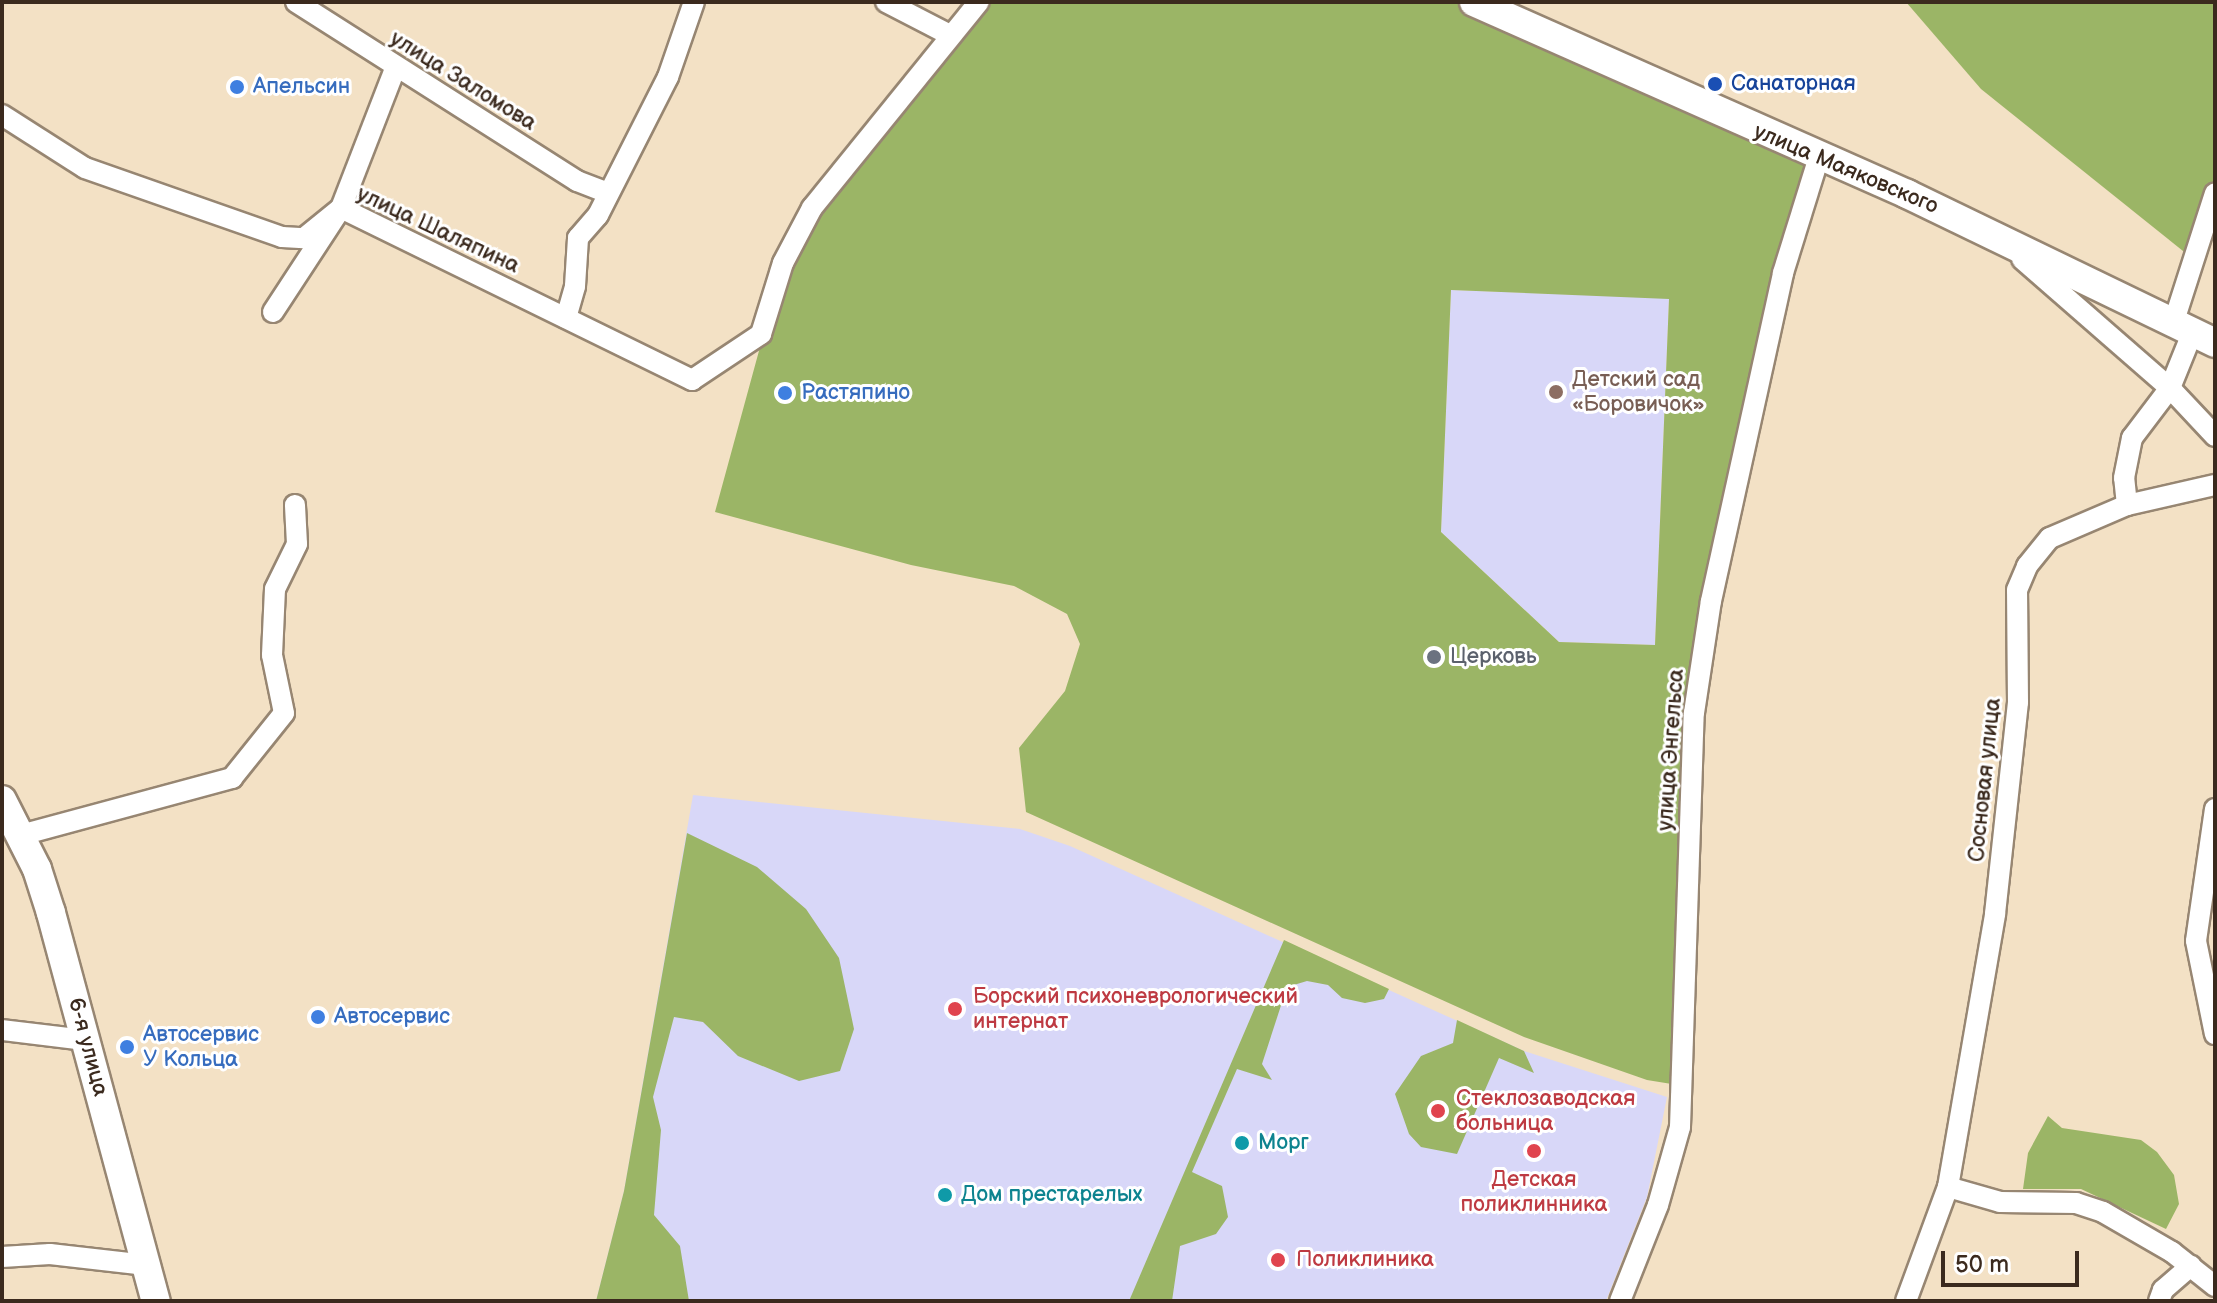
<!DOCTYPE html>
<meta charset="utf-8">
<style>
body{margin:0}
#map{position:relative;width:2217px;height:1303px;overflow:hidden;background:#f3e1c5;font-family:"Balsamiq Sans",sans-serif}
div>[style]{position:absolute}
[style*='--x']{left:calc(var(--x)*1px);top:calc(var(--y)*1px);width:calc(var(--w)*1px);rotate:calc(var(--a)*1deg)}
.built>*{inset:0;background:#d8d7f8}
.forest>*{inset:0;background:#9bb566}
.roads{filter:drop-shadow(2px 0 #978672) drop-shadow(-2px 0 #978672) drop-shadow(0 2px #978672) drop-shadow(0 -2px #978672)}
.street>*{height:20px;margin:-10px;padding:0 10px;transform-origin:10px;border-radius:10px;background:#fff}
.secondary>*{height:28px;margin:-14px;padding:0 14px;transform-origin:14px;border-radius:14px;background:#fff}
.dots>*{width:22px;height:22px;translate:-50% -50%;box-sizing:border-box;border:4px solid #fff;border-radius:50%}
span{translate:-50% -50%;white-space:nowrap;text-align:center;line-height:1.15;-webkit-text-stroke:6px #fff;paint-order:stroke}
.street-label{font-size:22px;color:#3b2a1e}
.transit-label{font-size:22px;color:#164399}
.left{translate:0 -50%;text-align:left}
.shop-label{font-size:22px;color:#366cbe}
.education-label{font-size:22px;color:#785e54}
.worship-label{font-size:22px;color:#5b616d}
.health-label{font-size:22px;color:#be3a42}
.culture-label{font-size:22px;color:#0d838f}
.frame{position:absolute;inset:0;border:4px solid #3b2a1e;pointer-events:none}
.scale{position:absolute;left:1941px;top:1251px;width:138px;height:36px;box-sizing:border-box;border:4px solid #3b2a1e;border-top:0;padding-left:10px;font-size:24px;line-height:28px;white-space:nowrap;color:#3b2a1e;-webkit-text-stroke:6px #fff;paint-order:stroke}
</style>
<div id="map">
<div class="built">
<div style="clip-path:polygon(1451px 290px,1669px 298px,1655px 645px,1559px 642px,1441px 532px)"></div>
<div style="clip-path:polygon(693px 795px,1020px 829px,1070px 846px,1524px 1051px,1667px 1097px,1647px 1197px,1606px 1301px,596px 1301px,624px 1191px)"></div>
</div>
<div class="forest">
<div style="clip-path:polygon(evenodd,979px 2px,1474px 2px,1819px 157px,1701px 658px,1684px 1086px,1647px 1080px,1524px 1037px,1026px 812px,1019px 748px,1065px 691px,1080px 644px,1067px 614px,1014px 586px,911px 565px,715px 512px,783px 263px,979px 2px,1451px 290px,1669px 299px,1655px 645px,1559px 642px,1441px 532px,1451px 290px)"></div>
<div style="clip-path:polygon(1906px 2px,2215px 2px,2215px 199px,2193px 259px,1981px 89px)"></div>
<div style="clip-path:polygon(687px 833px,757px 867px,806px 909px,839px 958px,854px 1029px,840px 1071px,799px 1081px,738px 1056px,703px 1022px,674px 1017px,653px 1097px,661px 1130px,654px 1215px,680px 1246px,689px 1301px,596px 1301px,624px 1191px)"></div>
<div style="clip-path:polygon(1284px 940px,1389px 989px,1384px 999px,1365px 1003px,1342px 998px,1328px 985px,1307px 981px,1287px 987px,1262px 1064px,1272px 1080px,1237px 1069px,1192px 1172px,1222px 1186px,1228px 1217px,1216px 1234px,1180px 1246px,1172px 1301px,1129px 1301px)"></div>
<div style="clip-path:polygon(1457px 1020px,1524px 1051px,1534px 1073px,1499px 1058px,1457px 1154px,1421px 1147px,1409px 1134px,1395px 1094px,1421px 1056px,1453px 1043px)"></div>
<div style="clip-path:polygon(2048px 1116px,2062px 1128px,2141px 1140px,2157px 1152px,2174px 1175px,2179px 1204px,2166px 1229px,2081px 1189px,2023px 1189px,2028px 1153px)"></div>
</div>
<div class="roads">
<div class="street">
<div style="--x:296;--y:2;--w:333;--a:32.5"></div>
<div style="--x:577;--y:181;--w:33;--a:21"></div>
<div style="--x:886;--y:2;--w:72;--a:27.3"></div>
<div style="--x:2;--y:115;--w:98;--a:32.6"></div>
<div style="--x:85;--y:168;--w:209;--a:19.3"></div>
<div style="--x:282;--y:237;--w:22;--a:3"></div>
<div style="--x:304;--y:238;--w:48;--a:-39"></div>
<div style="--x:341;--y:208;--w:391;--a:26.1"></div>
<div style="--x:692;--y:380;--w:83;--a:-33.7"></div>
<div style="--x:761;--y:334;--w:74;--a:-72.8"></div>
<div style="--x:783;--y:263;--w:62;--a:-62.2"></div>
<div style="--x:812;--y:208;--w:265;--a:-51"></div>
<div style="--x:2022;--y:259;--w:196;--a:41.1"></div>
<div style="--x:2170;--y:388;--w:66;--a:46.8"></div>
<div style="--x:273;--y:312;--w:124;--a:-56.8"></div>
<div style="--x:341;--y:208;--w:149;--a:-68.8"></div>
<div style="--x:566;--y:318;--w:33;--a:-74"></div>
<div style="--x:575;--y:286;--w:48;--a:-86.4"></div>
<div style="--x:578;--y:238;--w:30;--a:-49"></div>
<div style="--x:598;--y:215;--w:155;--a:-63.1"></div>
<div style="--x:668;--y:77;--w:79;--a:-70.9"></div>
<div style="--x:2174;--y:321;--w:134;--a:-72.2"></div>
<div style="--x:2127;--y:505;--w:90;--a:-12.8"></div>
<div style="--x:2215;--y:809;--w:133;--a:98.2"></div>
<div style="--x:2196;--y:941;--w:95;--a:78.5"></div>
<div style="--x:21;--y:835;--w:219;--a:-15.1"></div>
<div style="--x:232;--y:778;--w:83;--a:-51.3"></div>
<div style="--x:284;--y:713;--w:59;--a:-101.7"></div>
<div style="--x:272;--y:655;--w:66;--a:-87.4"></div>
<div style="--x:275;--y:589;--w:50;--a:-63.9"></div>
<div style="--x:297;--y:544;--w:39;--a:-93"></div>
<div style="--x:2;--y:1030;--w:84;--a:6.9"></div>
<div style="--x:1948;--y:1187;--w:54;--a:16.1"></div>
<div style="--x:2000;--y:1202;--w:76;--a:0.8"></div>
<div style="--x:2076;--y:1203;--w:28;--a:18"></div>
<div style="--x:2103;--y:1212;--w:80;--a:30.1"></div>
<div style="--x:2172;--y:1252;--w:55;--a:38.3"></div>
<div style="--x:2;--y:1257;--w:48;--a:-3.6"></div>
<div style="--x:50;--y:1254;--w:97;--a:6.5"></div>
<div style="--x:1620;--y:1301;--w:103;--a:-68.4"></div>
<div style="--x:1658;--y:1205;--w:81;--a:-74.2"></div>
<div style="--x:1680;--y:1127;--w:414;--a:-88.1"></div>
<div style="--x:1694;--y:713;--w:113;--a:-81.4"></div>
<div style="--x:1711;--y:601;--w:336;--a:-77.6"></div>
<div style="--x:1783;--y:273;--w:121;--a:-72.8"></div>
<div style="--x:1906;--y:1301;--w:121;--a:-69.8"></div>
<div style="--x:1948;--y:1187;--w:277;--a:-80.2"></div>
<div style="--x:1995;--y:914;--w:213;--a:-83.8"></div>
<div style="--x:2018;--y:702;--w:112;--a:-90.5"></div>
<div style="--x:2017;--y:590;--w:26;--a:-67"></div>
<div style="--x:2027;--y:566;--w:36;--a:-51"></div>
<div style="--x:2050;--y:538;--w:84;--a:-23.2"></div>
<div style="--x:2127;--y:505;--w:27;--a:-96"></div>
<div style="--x:2124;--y:478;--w:41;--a:-78.7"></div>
<div style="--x:2132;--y:438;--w:63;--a:-52.8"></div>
<div style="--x:2170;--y:388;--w:61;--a:-68"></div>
<div style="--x:2159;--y:1301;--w:12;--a:-70"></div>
<div style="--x:2163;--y:1290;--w:37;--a:-41"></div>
</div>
<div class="secondary">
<div style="--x:1474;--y:2;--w:474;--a:23.9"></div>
<div style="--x:1907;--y:194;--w:342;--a:25.8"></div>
<div style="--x:2;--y:800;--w:77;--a:63.1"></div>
<div style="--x:37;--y:869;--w:46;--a:72.3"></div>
<div style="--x:51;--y:913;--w:402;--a:74.9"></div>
</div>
</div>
<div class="dots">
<div style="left:1715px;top:84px;background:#1a4fb4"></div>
<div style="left:237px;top:87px;background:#3f7fe0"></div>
<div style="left:1556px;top:392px;background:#8d6e63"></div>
<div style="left:785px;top:393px;background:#3f7fe0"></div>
<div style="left:1434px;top:657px;background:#6b7280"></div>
<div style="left:955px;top:1009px;background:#e0444e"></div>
<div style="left:318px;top:1017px;background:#3f7fe0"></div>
<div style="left:127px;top:1047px;background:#3f7fe0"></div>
<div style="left:1438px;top:1111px;background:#e0444e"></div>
<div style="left:1242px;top:1143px;background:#0f9aa8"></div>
<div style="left:1534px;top:1151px;background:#e0444e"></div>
<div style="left:945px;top:1195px;background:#0f9aa8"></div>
<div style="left:1278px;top:1260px;background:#e0444e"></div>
</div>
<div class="street-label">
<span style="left:463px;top:81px;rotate:32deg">улица Заломова</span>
<span style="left:1846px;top:169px;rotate:23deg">улица Маяковского</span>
<span style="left:438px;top:230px;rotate:25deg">улица Шаляпина</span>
<span style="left:1671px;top:750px;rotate:-86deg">улица Энгельса</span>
<span style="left:1985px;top:780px;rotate:-84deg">Сосновая улица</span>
<span style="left:88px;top:1047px;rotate:75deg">6-я улица</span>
</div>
<div class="transit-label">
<span class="left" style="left:1731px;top:84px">Санаторная</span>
</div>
<div class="shop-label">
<span class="left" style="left:253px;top:87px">Апельсин</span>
<span class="left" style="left:801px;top:393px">Растяпино</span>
<span class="left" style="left:334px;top:1017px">Автосервис</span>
<span class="left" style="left:143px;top:1047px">Автосервис<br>У Кольца</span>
</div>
<div class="education-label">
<span class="left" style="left:1572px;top:392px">Детский сад<br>«Боровичок»</span>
</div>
<div class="worship-label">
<span class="left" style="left:1450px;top:657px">Церковь</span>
</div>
<div class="health-label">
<span class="left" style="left:973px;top:1009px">Борский психоневрологический<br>интернат</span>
<span class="left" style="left:1456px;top:1111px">Стеклозаводская<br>больница</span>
<span style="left:1534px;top:1192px">Детская<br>поликлинника</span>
<span class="left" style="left:1296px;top:1260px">Поликлиника</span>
</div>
<div class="culture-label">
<span class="left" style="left:1258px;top:1143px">Морг</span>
<span class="left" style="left:961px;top:1195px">Дом престарелых</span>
</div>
<div class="frame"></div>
<div class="scale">50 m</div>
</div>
